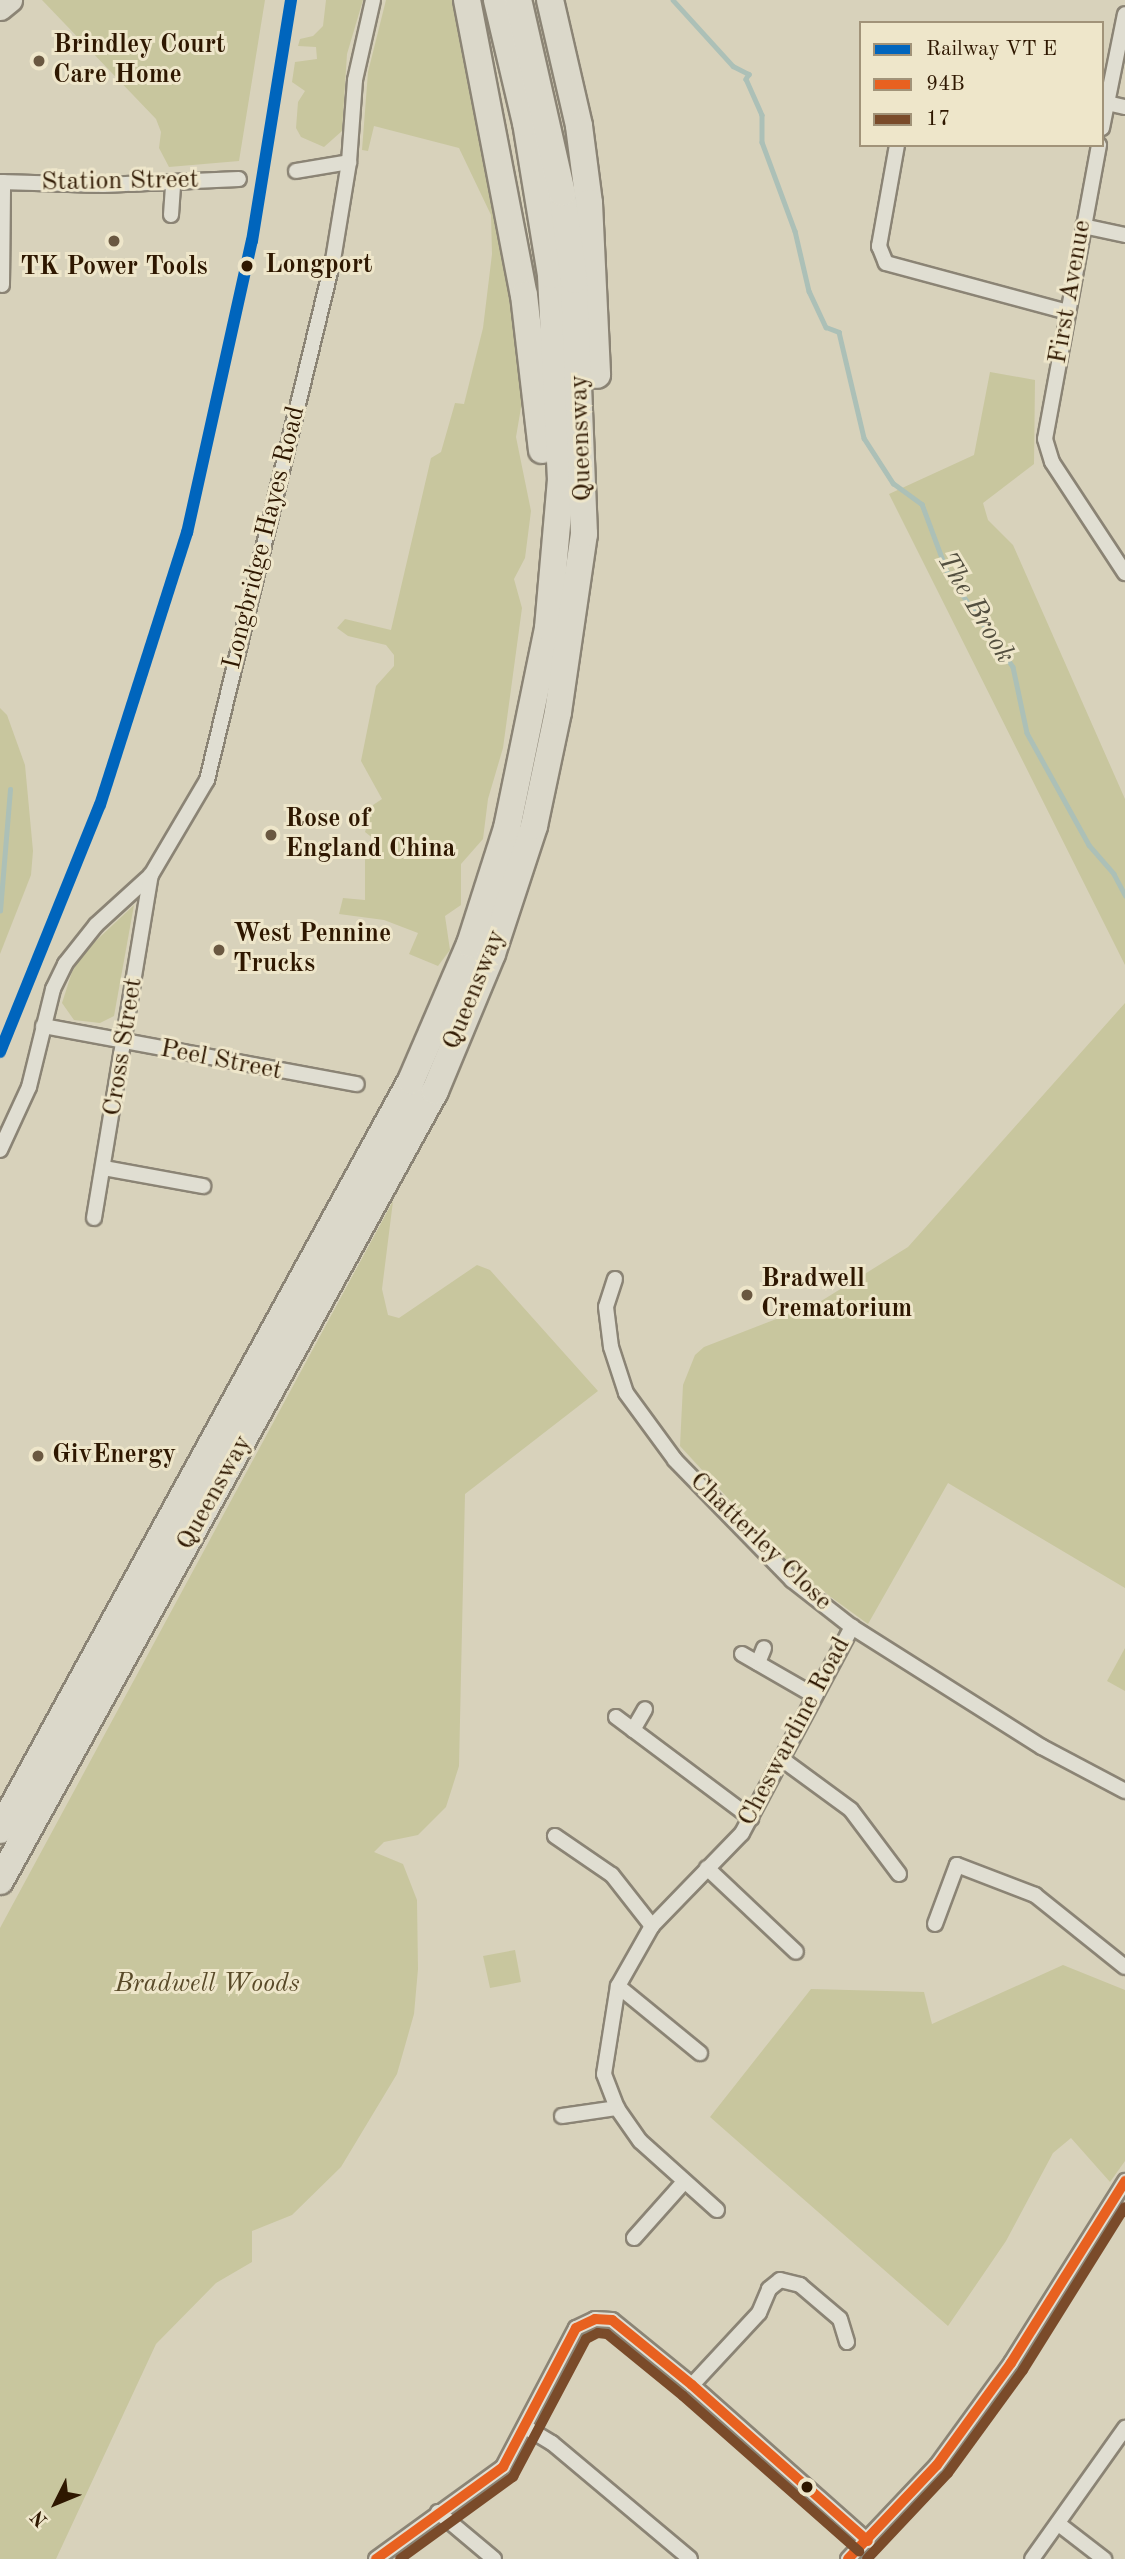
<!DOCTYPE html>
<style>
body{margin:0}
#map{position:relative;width:1125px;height:2559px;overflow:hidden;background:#d8d2bb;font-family:"Old Standard TT",serif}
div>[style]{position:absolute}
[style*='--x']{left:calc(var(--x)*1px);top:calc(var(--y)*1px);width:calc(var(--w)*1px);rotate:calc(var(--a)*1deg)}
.green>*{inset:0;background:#c8c69e}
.stream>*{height:4.5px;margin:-2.25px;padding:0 2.25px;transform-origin:2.25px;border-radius:2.25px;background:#acc0b7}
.roads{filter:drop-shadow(2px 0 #8b8475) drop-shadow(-2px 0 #8b8475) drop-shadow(0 2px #8b8475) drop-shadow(0 -2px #8b8475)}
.street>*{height:14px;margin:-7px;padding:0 7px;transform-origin:7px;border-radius:7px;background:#e0ded2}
.primary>*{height:23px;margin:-11.5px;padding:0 11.5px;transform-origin:11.5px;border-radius:11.5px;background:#dbd8ca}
.highway>*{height:26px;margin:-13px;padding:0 13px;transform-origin:13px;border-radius:13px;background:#dbd8ca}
.bus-1>*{height:10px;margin:-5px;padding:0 5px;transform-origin:5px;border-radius:5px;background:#e86120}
.bus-2>*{height:10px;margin:-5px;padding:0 5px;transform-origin:5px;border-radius:5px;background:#7a4b2a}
.rail-1>*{height:12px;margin:-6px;padding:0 6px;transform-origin:6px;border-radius:6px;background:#0065bd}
.dots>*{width:19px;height:19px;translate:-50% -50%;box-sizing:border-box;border:4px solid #eee6ca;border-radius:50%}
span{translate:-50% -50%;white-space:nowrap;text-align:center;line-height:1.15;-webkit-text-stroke:6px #eee6ca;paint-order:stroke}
.poi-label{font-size:26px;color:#2e1700;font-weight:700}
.left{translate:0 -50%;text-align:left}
.street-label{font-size:26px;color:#2e1700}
.stop-label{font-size:26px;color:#2e1700;font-weight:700}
.park-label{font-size:26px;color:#584928;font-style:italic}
.water-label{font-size:28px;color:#534f3f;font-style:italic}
.legend{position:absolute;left:859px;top:21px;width:245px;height:126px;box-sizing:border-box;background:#eee6ca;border:2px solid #a19379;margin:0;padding:9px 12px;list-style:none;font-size:21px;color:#2e1700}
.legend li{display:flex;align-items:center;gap:14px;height:35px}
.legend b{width:35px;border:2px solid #a19379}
.north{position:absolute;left:21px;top:2468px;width:70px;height:70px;-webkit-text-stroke:5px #eee6ca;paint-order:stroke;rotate:227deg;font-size:19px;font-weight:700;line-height:28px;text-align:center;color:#2e1700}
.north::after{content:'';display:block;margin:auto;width:24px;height:32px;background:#2e1700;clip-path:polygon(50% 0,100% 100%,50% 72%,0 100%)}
</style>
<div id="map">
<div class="green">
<div style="clip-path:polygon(42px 0,265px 0,239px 161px,169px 167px,159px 148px,161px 132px,156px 119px)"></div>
<div style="clip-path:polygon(326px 0,363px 0,347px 54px,342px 131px,324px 147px,301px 137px,296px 128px,298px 102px,305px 91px,292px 82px,295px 62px,317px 59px,316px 47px,298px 46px,300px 39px,313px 36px,323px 26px)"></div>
<div style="clip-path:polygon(386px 0,457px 0,503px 228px,525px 384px,516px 437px,531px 511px,525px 558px,514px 579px,522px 608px,503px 748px,488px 799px,483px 839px,461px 864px,461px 905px,445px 916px,450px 950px,438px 966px,409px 954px,418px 933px,384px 920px,339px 914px,343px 898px,365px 900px,365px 851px,374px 839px,365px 832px,373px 805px,382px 799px,361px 761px,376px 686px,394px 666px,394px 655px,386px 645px,348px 636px,337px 628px,345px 619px,391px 630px,431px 458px,441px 452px,455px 403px,464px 404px,483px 328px,492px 254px,491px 215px,459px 148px,374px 126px,368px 151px,362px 150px,368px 72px)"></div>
<div style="clip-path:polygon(990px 372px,1035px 380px,1034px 464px,983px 503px,988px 520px,1013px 545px,1125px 799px,1125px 965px,889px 494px,974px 455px)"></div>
<div style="clip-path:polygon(0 708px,7px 715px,25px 765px,33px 851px,31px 875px,0 954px)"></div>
<div style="clip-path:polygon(134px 905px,114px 1016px,100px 1023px,74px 1020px,62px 1003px,72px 972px,85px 951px)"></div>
<div style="clip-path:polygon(1125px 1003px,1125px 1588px,948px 1483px,868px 1624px,795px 1571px,680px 1446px,683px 1385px,695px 1355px,704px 1347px,818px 1303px,908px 1247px)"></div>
<div style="clip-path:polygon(393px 1201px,382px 1289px,388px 1315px,399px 1318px,477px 1265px,490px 1270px,598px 1391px,465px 1494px,459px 1766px,446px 1807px,418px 1835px,384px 1842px,374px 1852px,403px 1864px,417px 1900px,418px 1969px,414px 2014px,397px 2074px,341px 2167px,292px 2215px,252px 2231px,252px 2262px,216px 2283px,156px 2344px,56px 2559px,0 2559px,0 1928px)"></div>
<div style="clip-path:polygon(1125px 1648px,1125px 1691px,1107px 1681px)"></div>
<div style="clip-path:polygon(515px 1950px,521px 1982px,490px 1988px,483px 1956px)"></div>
<div style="clip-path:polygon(1063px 1965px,1125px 1990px,1125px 2161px,1110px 2182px,1071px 2138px,1053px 2153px,1006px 2241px,948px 2326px,710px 2117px,811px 1989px,924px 1992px,932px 2024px)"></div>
</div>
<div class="stream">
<div style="--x:673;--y:0;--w:89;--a:47.7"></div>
<div style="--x:733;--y:66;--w:18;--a:27"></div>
<div style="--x:749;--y:74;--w:6;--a:121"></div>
<div style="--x:746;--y:79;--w:39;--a:66"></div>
<div style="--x:762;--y:115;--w:27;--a:90"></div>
<div style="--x:762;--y:142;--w:95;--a:69.7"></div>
<div style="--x:795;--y:231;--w:62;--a:76.9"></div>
<div style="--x:809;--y:291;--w:40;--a:65"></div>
<div style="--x:826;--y:327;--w:14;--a:21"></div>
<div style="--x:839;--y:332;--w:109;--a:76.7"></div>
<div style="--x:864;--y:438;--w:54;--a:57.2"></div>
<div style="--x:893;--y:483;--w:36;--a:36"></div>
<div style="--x:922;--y:504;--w:75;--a:69.6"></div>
<div style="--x:948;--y:574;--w:113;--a:55"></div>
<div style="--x:1013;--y:667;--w:67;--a:78"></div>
<div style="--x:1027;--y:733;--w:128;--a:61"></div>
<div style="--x:1089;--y:845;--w:38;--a:49"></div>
<div style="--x:1114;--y:874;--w:24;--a:62"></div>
<div style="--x:0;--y:911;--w:122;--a:-85.3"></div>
</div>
<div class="roads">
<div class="street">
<div style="--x:1107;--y:103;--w:18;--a:13"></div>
<div style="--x:1102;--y:128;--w:116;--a:-78.6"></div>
<div style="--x:897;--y:145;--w:103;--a:100.1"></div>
<div style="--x:879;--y:246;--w:18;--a:68"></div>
<div style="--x:886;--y:263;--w:188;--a:15.1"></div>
<div style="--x:1099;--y:145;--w:299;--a:100.4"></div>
<div style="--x:1045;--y:439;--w:24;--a:73"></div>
<div style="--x:1052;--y:462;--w:133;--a:56.7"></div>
<div style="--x:296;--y:171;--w:54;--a:-9.6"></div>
<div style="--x:0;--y:182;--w:103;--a:1.7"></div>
<div style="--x:103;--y:185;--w:136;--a:-2.5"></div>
<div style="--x:171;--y:215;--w:31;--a:-86"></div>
<div style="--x:1083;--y:226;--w:43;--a:12.1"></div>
<div style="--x:2;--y:285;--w:103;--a:-89.4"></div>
<div style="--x:43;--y:1026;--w:319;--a:10.5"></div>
<div style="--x:0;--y:1150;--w:69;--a:-65.3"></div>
<div style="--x:29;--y:1087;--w:101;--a:-76.2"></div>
<div style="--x:53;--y:989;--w:28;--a:-64"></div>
<div style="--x:65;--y:964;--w:50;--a:-51.5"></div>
<div style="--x:96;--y:925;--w:74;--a:-42.3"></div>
<div style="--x:151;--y:875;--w:110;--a:-59.5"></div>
<div style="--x:207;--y:780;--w:535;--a:-76.38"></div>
<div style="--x:333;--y:260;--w:99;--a:-80.7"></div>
<div style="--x:349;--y:162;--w:82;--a:-85.8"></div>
<div style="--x:355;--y:80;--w:82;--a:-77.3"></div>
<div style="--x:104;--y:1168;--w:101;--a:10.3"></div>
<div style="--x:94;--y:1218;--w:348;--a:-80.6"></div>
<div style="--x:615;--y:1279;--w:29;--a:108"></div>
<div style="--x:606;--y:1307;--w:40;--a:82.9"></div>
<div style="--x:611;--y:1347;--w:48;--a:71.9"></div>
<div style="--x:626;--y:1393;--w:83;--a:53.8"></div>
<div style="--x:675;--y:1460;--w:168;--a:45.7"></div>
<div style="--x:792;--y:1580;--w:76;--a:38.1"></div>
<div style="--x:852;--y:1627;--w:225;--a:32.3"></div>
<div style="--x:1042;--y:1747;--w:94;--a:27.9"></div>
<div style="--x:742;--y:1654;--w:84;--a:29.9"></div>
<div style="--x:758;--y:1663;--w:16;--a:-68"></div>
<div style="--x:616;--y:1717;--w:169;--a:36.8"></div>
<div style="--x:633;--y:1730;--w:24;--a:-60"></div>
<div style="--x:783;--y:1760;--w:84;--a:36.3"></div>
<div style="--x:851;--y:1810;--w:80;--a:53.1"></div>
<div style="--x:555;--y:1836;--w:69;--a:34.4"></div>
<div style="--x:612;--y:1875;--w:65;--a:51.9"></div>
<div style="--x:707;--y:1868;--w:122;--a:43.3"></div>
<div style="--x:935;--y:1924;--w:63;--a:-69.6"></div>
<div style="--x:957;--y:1865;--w:84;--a:21"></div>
<div style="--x:1035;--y:1895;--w:115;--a:38.7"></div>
<div style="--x:618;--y:1986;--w:106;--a:39.3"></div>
<div style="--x:562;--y:2116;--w:56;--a:-8.3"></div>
<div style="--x:717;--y:2210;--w:103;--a:-138.1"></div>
<div style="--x:640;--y:2141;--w:40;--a:-124.9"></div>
<div style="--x:617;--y:2108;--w:36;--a:-111"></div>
<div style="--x:604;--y:2074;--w:89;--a:-81"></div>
<div style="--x:618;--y:1986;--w:69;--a:-60.5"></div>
<div style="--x:652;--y:1926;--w:129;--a:-45.9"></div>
<div style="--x:742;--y:1833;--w:234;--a:-61.9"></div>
<div style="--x:634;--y:2238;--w:74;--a:-48.3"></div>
<div style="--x:692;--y:2385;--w:98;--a:-47.1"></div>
<div style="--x:759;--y:2313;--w:26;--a:-67"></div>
<div style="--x:769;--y:2289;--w:14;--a:-39"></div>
<div style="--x:780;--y:2280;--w:21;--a:14"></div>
<div style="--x:800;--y:2285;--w:52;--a:40.4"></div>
<div style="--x:840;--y:2319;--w:24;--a:73"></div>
<div style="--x:527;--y:2428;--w:29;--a:31"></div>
<div style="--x:552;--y:2443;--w:180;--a:40"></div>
<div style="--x:438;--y:2512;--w:73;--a:40"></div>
<div style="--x:1060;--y:2525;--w:56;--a:37.7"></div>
<div style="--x:376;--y:2559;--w:157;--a:-35.9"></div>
<div style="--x:503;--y:2467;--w:157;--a:-62.3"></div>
<div style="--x:576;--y:2328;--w:21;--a:-25"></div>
<div style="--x:595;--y:2319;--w:17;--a:3"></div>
<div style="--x:612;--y:2320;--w:103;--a:39.1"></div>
<div style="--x:692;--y:2385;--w:235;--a:41.6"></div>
<div style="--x:848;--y:2559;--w:129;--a:-46.6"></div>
<div style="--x:937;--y:2465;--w:126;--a:-54"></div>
<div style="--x:1011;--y:2363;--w:215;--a:-57.9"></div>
<div style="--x:1032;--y:2559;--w:161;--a:-54.6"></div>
</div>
<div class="primary">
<div style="--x:0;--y:8;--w:13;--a:-39"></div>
</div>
<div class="highway">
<div style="--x:467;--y:0;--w:300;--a:79.1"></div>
<div style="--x:524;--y:295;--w:156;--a:83.4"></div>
<div style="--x:550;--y:0;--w:129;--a:77"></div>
<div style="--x:579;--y:126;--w:78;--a:82.6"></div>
<div style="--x:589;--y:203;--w:172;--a:87.3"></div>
<div style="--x:0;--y:1830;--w:854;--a:-61.25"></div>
<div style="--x:411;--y:1081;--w:149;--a:-66.7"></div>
<div style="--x:470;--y:944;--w:122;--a:-72.3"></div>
<div style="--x:507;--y:828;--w:204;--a:-78.4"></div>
<div style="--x:548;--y:628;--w:149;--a:-85"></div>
<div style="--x:561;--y:480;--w:205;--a:-92.8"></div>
<div style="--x:551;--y:275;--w:154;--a:-99.3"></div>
<div style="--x:526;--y:123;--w:126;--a:-103.3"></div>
<div style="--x:0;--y:1881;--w:902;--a:-61.16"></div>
<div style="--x:435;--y:1091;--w:148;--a:-67.4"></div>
<div style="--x:492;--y:954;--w:135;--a:-71.8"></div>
<div style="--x:534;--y:826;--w:116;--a:-78.1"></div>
<div style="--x:558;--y:712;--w:180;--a:-81.7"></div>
<div style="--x:584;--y:534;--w:254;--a:-92.3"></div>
<div style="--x:574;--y:280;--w:88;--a:-97.9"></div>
<div style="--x:562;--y:193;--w:198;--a:-102.8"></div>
</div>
</div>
<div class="bus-1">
<div style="--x:376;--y:2559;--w:157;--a:-35.9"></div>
<div style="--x:503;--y:2467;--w:157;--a:-62.3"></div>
<div style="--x:576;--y:2328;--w:21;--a:-25"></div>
<div style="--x:595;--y:2319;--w:17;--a:3"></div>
<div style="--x:612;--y:2320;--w:103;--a:39.1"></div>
<div style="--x:692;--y:2385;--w:235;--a:41.6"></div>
<div style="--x:848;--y:2559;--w:129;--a:-46.6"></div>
<div style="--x:937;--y:2465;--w:126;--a:-54"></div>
<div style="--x:1011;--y:2363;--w:215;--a:-57.9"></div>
</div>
<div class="bus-2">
<div style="--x:400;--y:2559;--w:140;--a:-36"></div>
<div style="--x:513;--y:2477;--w:156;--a:-62.1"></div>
<div style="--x:586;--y:2339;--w:13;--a:-27"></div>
<div style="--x:598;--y:2333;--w:9;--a:6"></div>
<div style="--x:607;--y:2334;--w:98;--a:39.2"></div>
<div style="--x:683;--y:2396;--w:235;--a:41.4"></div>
<div style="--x:867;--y:2559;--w:118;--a:-46.7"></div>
<div style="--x:948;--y:2473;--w:127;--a:-53.9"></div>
<div style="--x:1023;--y:2370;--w:192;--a:-58"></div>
</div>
<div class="rail-1">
<div style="--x:0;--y:1052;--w:266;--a:-68"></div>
<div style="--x:100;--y:805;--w:286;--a:-72.3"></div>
<div style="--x:187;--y:533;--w:299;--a:-77.5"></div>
<div style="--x:252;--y:241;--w:244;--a:-80.8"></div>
</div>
<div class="dots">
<div style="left:39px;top:61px;background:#6a5841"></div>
<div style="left:114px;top:241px;background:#6a5841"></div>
<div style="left:247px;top:266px;background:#2e1700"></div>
<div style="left:271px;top:835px;background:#6a5841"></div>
<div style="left:219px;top:950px;background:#6a5841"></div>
<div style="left:747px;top:1295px;background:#6a5841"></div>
<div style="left:38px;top:1456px;background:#6a5841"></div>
<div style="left:807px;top:2487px;background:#2e1700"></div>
</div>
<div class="poi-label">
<span class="left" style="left:53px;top:61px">Brindley Court<br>Care Home</span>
<span style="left:114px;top:268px">TK Power Tools</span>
<span class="left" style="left:285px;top:835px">Rose of<br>England China</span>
<span class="left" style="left:233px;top:950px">West Pennine<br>Trucks</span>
<span class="left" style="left:761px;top:1295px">Bradwell<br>Crematorium</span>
<span class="left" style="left:52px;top:1456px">GivEnergy</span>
</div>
<div class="street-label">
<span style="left:120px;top:182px;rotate:-1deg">Station Street</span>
<span style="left:1071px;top:292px;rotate:-80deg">First Avenue</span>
<span style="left:582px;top:438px;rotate:-92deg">Queensway</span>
<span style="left:265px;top:538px;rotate:-76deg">Longbridge Hayes Road</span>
<span style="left:475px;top:990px;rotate:-68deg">Queensway</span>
<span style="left:124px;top:1047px;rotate:-81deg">Cross Street</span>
<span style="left:221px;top:1061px;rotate:11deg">Peel Street</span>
<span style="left:215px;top:1493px;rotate:-61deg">Queensway</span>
<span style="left:760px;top:1542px;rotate:44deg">Chatterley Close</span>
<span style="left:795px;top:1732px;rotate:-62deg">Cheswardine Road</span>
</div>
<div class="stop-label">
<span class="left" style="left:265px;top:266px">Longport</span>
</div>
<div class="park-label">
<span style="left:207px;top:1985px">Bradwell Woods</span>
</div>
<div class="water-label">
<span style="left:975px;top:608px;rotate:59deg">The Brook</span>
</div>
<ul class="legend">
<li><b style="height:9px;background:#0065bd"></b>Railway VT E</li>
<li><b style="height:9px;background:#e86120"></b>94B</li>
<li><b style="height:9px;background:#7a4b2a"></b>17</li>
</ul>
<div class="north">N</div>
</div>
